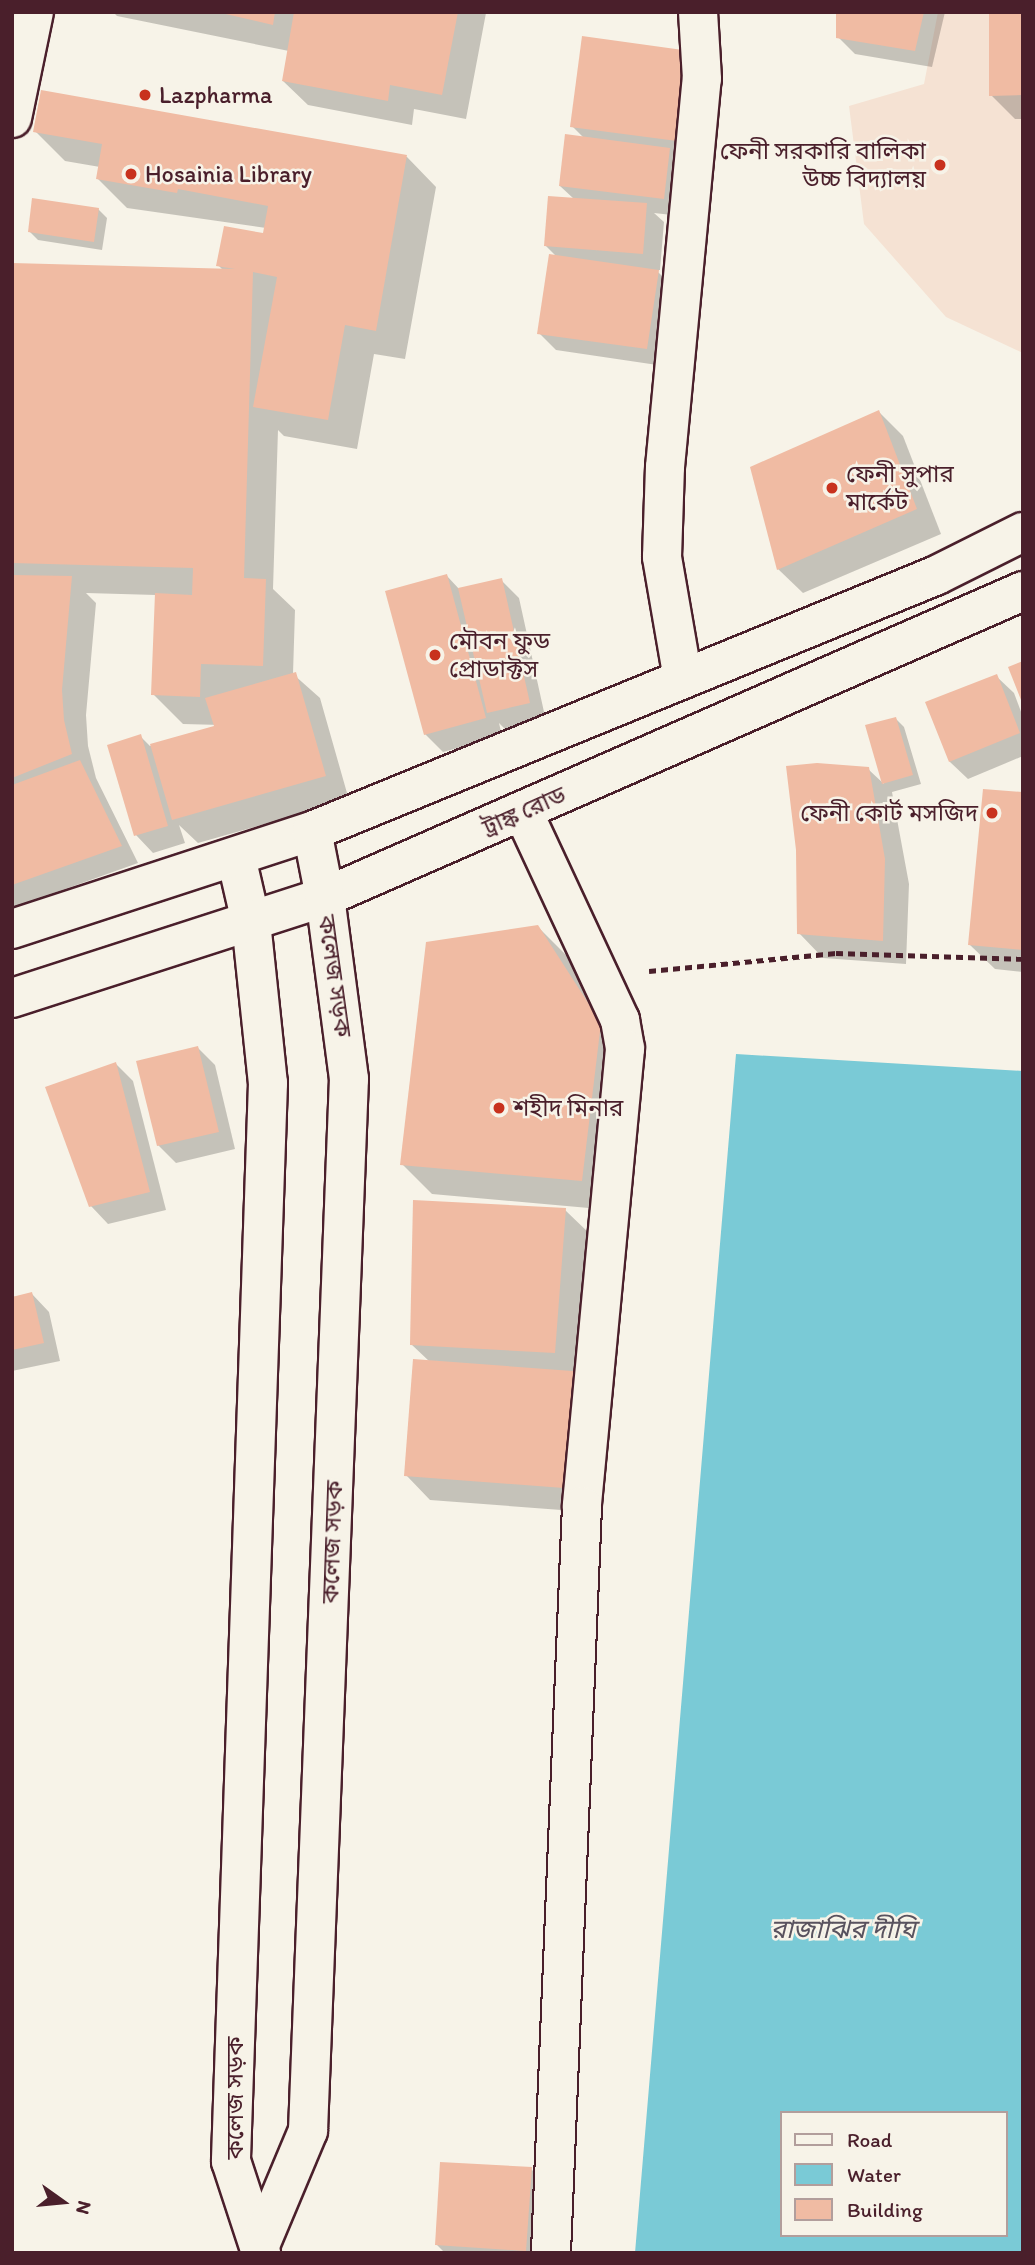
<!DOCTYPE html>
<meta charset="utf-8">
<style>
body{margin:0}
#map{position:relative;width:1035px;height:2265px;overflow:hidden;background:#f7f3e8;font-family:Itim,"Noto Sans Bengali",sans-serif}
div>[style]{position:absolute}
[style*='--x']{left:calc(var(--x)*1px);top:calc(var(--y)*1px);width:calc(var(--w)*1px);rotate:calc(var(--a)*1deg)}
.built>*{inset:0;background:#f5e2d3}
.water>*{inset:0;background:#7acad6}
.shadow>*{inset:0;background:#0003}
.building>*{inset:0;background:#f0bba3}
.path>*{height:4.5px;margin-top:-2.25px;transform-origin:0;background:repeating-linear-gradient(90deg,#4a1f2b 0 7px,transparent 0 12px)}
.roads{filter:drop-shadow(2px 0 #4a1f2b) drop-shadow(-2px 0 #4a1f2b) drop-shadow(0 2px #4a1f2b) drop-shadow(0 -2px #4a1f2b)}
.minor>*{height:38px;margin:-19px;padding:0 19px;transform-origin:19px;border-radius:19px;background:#f7f3e8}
.secondary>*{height:38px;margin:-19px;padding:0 19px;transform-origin:19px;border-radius:19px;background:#f7f3e8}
.dots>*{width:19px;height:19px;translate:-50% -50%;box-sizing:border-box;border:4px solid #f7f3e8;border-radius:50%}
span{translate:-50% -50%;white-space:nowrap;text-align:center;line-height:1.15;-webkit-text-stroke:5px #f7f3e8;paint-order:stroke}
.poi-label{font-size:24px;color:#4a1f2b}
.left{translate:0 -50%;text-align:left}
.right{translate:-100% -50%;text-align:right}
.street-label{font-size:24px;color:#4a1f2b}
.water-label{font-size:26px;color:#58525e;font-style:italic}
.frame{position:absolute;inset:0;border:14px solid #4a1f2b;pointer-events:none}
.legend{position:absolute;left:780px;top:2111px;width:228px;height:126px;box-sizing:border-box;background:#f7f3e8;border:2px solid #b29e9c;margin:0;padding:9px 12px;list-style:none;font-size:21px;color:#4a1f2b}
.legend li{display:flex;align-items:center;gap:14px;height:35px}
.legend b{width:35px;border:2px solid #b29e9c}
.north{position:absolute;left:28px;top:2167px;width:70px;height:70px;-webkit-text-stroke:5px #f7f3e8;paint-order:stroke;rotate:105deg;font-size:19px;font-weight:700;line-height:28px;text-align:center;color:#4a1f2b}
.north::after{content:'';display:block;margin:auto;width:24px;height:32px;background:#4a1f2b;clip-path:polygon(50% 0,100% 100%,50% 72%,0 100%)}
</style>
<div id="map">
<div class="built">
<div style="clip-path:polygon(938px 12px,1023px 12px,1023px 353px,946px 317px,864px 224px,849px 106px,924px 84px)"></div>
</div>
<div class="water">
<div style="clip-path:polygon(evenodd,736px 1054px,1023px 1071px,1023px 2253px,635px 2253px,736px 1054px,781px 2113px,1005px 2113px,1005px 2235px,781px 2235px,781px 2113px)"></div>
</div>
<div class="shadow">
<div style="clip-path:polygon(113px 12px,485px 12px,486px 13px,466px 119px,414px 109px,412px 125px,308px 105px,283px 81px,289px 51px,117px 16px)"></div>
<div style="clip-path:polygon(838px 12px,945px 12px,932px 67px,855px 54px,838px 37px)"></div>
<div style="clip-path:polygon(1023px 12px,1023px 119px,1015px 119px,991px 95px)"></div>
<div style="clip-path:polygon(584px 38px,694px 158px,675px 155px,687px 167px,681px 216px,654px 213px,664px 222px,660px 270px,656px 270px,675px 289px,664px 366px,556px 350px,539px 333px,557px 257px,545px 245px,574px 199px,560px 186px,584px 138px,572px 126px)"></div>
<div style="clip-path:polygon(35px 131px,407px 157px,436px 187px,405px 359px,374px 354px,357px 449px,284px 436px,278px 430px,273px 589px,295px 610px,293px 674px,320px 698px,349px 800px,198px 843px,179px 825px,185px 843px,153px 853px,136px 835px,140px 736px,150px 746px,221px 725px,183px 724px,153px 694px,156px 595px,86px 593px,96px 603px,86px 715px,88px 746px,96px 778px,138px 863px,12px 908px,12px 265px,224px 271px,218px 265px,265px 235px,266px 228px,127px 208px,98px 179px,100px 167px,65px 161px)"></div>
<div style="clip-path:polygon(98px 209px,107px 218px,102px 250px,38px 240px,30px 232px)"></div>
<div style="clip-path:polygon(879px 412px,903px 436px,941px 534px,803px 593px,778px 569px)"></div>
<div style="clip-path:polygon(447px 576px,460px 590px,501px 580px,519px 598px,546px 721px,506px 730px,499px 723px,502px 736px,443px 752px,425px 734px)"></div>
<div style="clip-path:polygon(996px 676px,1014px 693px,1023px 717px,1023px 756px,968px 779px,950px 762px,927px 703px)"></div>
<div style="clip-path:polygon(896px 719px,904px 727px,921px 784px,892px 792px,909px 884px,906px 964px,823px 958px,799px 933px,868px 769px,884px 784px,867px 727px)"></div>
<div style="clip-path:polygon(1023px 794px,1023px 972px,995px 969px,970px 945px)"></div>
<div style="clip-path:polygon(537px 926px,567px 956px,629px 1054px,611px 1210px,432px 1194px,402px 1164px)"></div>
<div style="clip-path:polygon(198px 1048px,215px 1065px,235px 1149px,176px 1163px,158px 1145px)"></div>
<div style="clip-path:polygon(116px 1064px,133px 1081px,166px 1210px,108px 1224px,91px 1206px)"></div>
<div style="clip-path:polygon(565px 1210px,590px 1234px,601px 1513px,430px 1500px,406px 1475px,430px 1362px,411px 1344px)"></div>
<div style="clip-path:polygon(12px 1292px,15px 1298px,32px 1294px,49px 1312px,60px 1361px,12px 1371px)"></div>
<div style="clip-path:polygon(531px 2169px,548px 2186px,544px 2253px,445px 2253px,437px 2245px)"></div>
</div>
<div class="building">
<div style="clip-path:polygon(217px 12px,275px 12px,273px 25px)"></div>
<div style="clip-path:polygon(294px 12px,458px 12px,442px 95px,390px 85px,388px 101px,282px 81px)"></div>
<div style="clip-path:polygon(836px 12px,924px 12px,915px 51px,836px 38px)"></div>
<div style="clip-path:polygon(989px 12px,1023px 12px,1023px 95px,989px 96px)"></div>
<div style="clip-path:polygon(582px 36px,690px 51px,677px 141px,570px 127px)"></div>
<div style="clip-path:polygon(41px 90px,407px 155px,376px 331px,345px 325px,328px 420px,253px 407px,277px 277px,253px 272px,244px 578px,266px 579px,263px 666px,201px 664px,200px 697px,151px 695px,155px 593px,192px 595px,193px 568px,12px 563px,12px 263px,235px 269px,216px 266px,224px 226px,263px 233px,268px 206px,178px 189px,177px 193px,96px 179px,102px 144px,33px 132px)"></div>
<div style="clip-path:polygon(565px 134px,670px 148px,664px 199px,559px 186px)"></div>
<div style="clip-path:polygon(548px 196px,647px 203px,643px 254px,544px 246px)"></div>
<div style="clip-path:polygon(32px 198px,99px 208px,94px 242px,28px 232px)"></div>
<div style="clip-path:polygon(549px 254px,659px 270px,647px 349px,537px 334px)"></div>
<div style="clip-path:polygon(879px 410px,917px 509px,777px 570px,750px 467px)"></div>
<div style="clip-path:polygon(447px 574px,486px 718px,424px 735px,385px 591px)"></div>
<div style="clip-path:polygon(12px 575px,72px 576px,62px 690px,64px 720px,72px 754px,12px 778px)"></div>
<div style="clip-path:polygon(502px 578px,530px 703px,487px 713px,458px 588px)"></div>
<div style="clip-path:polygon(1023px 661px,1023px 705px,1008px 667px)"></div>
<div style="clip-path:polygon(296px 672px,326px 776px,172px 820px,150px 744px,214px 726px,205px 698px)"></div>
<div style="clip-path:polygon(997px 674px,1020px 733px,949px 762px,925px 702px)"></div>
<div style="clip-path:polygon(896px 717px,913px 775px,882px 784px,865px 725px)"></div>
<div style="clip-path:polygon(141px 734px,168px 826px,134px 836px,107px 745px)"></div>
<div style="clip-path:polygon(80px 760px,122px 846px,12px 885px,12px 785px)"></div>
<div style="clip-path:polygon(817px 763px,869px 767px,885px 859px,883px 941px,797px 934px,796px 850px,786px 766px)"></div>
<div style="clip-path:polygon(983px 789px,1023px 792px,1023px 950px,968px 945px)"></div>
<div style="clip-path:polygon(538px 925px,601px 1023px,582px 1181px,400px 1165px,426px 942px)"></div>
<div style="clip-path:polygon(198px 1046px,219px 1132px,157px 1146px,136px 1061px)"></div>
<div style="clip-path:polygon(116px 1062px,150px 1192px,89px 1207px,45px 1087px)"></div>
<div style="clip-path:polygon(413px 1200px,566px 1208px,555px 1353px,410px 1345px)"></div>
<div style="clip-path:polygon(32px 1292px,44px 1343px,12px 1350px,12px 1297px)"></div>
<div style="clip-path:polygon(413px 1359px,586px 1372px,577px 1489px,404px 1476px)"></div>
<div style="clip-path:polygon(440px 2162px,532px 2167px,526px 2251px,435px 2245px)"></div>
</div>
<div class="path">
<div style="--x:649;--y:971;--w:188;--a:-5.5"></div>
<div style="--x:836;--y:953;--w:187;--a:1.8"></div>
</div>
<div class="roads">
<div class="minor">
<div style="--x:683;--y:679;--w:124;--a:-99.8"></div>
<div style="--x:662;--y:557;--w:90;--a:-88.1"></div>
<div style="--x:665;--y:467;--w:390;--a:-84.6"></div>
<div style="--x:702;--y:79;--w:67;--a:-93.4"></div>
<div style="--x:523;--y:812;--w:230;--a:65"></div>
<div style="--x:620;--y:1020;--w:29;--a:80"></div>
<div style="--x:625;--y:1049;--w:459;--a:95.4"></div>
<div style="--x:582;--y:1506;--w:748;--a:92.38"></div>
</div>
<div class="secondary">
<div style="--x:12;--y:118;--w:108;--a:-78.3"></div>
<div style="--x:236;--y:857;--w:67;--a:77"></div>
<div style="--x:251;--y:922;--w:162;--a:84"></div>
<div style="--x:268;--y:1083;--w:1079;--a:91.97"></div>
<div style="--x:231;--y:2161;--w:97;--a:71.9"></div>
<div style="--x:12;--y:929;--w:316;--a:-18.1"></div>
<div style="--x:312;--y:831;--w:675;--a:-22.27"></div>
<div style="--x:937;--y:575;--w:96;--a:-26.6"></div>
<div style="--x:12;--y:998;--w:329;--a:-17.9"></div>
<div style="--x:325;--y:897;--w:762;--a:-23.67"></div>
<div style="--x:260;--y:2245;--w:124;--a:-67.2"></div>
<div style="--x:308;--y:2131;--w:1053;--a:-87.77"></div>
<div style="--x:349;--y:1079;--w:184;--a:-97.5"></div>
<div style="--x:325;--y:897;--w:67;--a:-101.1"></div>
</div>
</div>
<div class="dots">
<div style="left:145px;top:95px;background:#c8321e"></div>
<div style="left:940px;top:165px;background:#c8321e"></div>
<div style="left:131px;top:174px;background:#c8321e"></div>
<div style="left:832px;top:488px;background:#c8321e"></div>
<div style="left:435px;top:655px;background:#c8321e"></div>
<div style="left:992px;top:813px;background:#c8321e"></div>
<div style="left:499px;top:1108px;background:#c8321e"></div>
</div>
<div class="poi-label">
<span class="left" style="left:159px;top:95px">Lazpharma</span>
<span class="right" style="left:926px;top:165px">ফেনী সরকারি বালিকা<br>উচ্চ বিদ্যালয়</span>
<span class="left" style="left:145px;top:174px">Hosainia Library</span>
<span class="left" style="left:846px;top:488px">ফেনী সুপার<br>মার্কেট</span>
<span class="left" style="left:449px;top:655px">মৌবন ফুড<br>প্রোডাক্টস</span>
<span class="right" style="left:978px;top:813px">ফেনী কোর্ট মসজিদ</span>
<span class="left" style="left:513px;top:1108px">শহীদ মিনার</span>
</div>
<div class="street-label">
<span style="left:524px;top:811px;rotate:-24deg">ট্রাঙ্ক রোড</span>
<span style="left:335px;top:976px;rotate:82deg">কলেজ সড়ক</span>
<span style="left:332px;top:1542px;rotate:-88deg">কলেজ সড়ক</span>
<span style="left:235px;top:2098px;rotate:-90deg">কলেজ সড়ক</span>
</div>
<div class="water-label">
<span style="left:843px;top:1930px">রাজাঝির দীঘি</span>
</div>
<div class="frame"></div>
<ul class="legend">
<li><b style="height:9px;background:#f7f3e8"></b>Road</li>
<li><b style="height:19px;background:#7acad6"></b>Water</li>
<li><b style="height:19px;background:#f0bba3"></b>Building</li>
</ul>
<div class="north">N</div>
</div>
